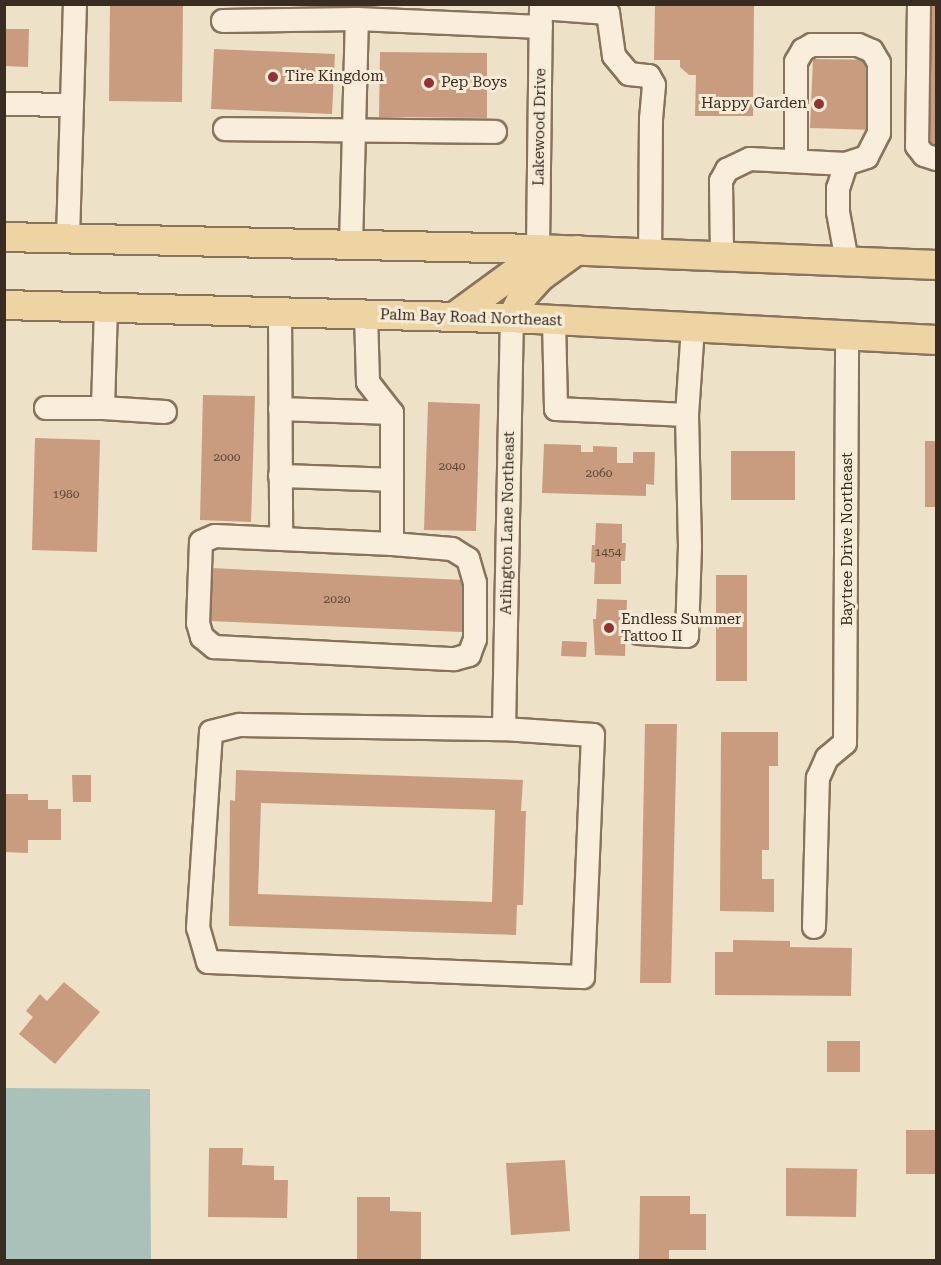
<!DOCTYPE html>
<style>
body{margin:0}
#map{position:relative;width:941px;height:1265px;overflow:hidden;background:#ede1c8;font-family:"Roboto Serif",serif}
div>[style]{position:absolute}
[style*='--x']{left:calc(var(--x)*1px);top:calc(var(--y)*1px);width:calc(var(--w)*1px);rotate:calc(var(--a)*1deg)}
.water>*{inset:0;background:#a9c1b9}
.building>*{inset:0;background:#c99c7f}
.roads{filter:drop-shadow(2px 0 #88735d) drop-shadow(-2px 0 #88735d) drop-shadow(0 2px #88735d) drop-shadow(0 -2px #88735d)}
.minor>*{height:22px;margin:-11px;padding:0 11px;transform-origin:11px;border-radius:11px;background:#f8eedb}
.major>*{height:28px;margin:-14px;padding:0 14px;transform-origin:14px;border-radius:14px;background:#eed4a2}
.dots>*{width:16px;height:16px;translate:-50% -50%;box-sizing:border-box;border:3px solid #f5ebd7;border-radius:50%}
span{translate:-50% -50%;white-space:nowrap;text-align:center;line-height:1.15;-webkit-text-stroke:6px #f5ebd7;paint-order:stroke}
.number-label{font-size:12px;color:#5d4838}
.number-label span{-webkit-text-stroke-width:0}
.poi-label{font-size:15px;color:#392c20}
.left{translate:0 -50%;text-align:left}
.right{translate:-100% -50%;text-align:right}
.street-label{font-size:15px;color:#392c20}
.frame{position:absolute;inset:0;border:6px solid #392c20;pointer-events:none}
</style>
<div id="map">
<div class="water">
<div style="clip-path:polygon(5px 1088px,150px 1089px,151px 1260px,5px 1260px)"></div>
</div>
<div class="building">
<div style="clip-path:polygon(110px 4px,183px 4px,182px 102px,109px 101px)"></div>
<div style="clip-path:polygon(655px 4px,754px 4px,753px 116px,695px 116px,696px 75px,689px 75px,680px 67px,680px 60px,654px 60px)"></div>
<div style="clip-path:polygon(930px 4px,936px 4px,936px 145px,928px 145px)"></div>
<div style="clip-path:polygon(4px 29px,29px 29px,28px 67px,4px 66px)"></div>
<div style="clip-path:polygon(214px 49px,335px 54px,332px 114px,211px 109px)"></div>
<div style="clip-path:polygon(380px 52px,487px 53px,487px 118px,379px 117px)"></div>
<div style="clip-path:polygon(813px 59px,876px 60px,874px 130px,810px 128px)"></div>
<div style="clip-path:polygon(203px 395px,255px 396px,251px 522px,200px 520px)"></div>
<div style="clip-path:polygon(428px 402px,480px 404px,476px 531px,424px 530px)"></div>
<div style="clip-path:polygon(35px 438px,100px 440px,97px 552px,32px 550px)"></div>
<div style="clip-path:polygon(925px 441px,936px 441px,936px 507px,925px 507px)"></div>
<div style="clip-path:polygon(544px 444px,581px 445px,581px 452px,593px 452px,593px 446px,617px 447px,617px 463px,633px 463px,633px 452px,655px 452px,654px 485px,646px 484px,646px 496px,542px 493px)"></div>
<div style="clip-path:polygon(731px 451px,795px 451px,795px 500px,731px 500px)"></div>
<div style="clip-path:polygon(596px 523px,622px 524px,622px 543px,626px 543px,625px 561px,621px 561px,621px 584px,594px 584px,595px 563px,591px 562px,592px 545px,595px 545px)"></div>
<div style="clip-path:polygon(211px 568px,464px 580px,462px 632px,209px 621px)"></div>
<div style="clip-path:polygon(716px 575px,747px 575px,747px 681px,716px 681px)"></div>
<div style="clip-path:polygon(597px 599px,627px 600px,625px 656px,595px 655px,593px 619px,596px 619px)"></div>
<div style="clip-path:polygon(562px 641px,587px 642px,586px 657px,561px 656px)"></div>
<div style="clip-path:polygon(645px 724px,677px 724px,671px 983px,640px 983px)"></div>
<div style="clip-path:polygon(721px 732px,778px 732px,778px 766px,769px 766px,769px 850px,762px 850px,762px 879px,774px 879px,774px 912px,720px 911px)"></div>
<div style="clip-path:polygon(evenodd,236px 770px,523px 780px,521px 811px,526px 811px,523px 905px,517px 905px,516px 935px,229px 926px,230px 800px,235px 801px,236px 770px,261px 803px,495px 810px,492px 902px,258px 894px,261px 803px)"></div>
<div style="clip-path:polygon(72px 775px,91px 775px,91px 802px,73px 802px)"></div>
<div style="clip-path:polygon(4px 794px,28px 794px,28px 800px,48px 800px,48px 809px,61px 809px,61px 840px,28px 840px,28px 853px,4px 852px)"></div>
<div style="clip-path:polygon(733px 940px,790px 941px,790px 947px,852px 948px,851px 996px,715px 995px,715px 952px,733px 952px)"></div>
<div style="clip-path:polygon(64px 982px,100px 1012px,55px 1064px,19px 1034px,33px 1017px,26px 1011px,40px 994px,47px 1001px)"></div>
<div style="clip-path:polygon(827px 1041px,860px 1041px,860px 1072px,827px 1072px)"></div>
<div style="clip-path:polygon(906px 1130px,936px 1130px,936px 1174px,906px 1174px)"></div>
<div style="clip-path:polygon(209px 1148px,243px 1148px,242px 1165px,274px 1166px,274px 1180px,288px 1180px,287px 1218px,208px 1217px)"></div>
<div style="clip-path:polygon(565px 1160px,570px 1231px,511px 1235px,506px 1163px)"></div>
<div style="clip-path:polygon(786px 1168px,857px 1169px,856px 1217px,786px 1216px)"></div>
<div style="clip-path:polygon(640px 1196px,690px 1196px,690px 1214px,706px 1214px,706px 1250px,669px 1250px,669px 1260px,639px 1260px)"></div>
<div style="clip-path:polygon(357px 1197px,390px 1197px,390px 1211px,421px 1212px,421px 1260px,357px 1260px)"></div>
</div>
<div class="roads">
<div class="minor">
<div style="--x:919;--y:4;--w:142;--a:90.8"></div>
<div style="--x:917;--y:146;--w:11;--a:52"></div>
<div style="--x:924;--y:155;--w:13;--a:18"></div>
<div style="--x:541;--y:8;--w:67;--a:4.3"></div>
<div style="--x:608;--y:13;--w:43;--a:82.1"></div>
<div style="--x:614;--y:56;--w:23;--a:50"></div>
<div style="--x:629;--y:74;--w:20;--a:6"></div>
<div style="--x:649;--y:76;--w:10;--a:61"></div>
<div style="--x:654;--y:85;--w:34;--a:95"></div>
<div style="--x:651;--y:119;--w:134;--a:90.4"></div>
<div style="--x:223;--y:21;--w:134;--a:-0.9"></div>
<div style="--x:357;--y:19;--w:184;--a:2.5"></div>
<div style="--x:4;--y:104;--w:68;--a:0.8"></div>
<div style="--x:225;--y:129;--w:270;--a:0.6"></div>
<div style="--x:796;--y:161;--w:99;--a:-90"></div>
<div style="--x:796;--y:62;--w:14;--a:-60"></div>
<div style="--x:803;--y:50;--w:10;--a:-29"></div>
<div style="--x:812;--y:45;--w:46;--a:0"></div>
<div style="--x:858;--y:45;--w:15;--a:23"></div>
<div style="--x:872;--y:51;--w:14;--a:60"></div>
<div style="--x:879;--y:63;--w:70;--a:90"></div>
<div style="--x:879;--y:133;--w:27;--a:117"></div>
<div style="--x:867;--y:157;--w:22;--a:162"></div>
<div style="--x:68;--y:238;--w:234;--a:-88.3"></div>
<div style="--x:351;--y:245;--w:226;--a:-88.5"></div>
<div style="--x:538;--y:249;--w:236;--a:-89.3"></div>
<div style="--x:722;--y:255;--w:74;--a:-90.8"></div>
<div style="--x:721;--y:181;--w:13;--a:-61"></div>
<div style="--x:727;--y:170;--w:25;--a:-26"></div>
<div style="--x:750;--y:159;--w:96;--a:3"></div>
<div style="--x:846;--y:164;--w:25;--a:108"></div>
<div style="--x:838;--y:188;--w:24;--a:90"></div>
<div style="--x:838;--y:212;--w:50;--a:79.6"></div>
<div style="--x:280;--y:312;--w:227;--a:89.7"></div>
<div style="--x:281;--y:539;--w:111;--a:2.6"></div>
<div style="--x:392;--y:544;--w:131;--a:-90"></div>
<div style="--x:392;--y:413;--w:39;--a:-128"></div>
<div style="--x:368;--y:382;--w:67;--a:-91.7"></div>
<div style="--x:554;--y:320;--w:89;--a:88.7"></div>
<div style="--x:556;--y:409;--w:131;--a:2.6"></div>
<div style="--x:46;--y:408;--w:57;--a:0"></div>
<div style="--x:103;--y:408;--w:101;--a:-88.3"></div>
<div style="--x:103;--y:408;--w:62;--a:3.7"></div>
<div style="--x:280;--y:409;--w:112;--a:2"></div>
<div style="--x:280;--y:476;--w:112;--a:2"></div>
<div style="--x:281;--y:539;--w:66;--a:-177.4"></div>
<div style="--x:215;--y:536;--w:15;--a:157"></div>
<div style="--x:201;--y:542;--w:81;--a:92.1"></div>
<div style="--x:198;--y:623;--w:15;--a:74"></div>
<div style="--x:202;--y:637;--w:16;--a:40"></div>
<div style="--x:214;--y:647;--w:241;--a:2.9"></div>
<div style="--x:455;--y:659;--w:15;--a:-16"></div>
<div style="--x:469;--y:655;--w:17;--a:-69"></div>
<div style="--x:475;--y:639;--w:56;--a:-90"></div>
<div style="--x:475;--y:583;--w:25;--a:-106"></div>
<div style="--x:468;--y:559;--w:19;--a:-148"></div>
<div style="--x:452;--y:549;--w:60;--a:-175.2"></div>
<div style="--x:639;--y:633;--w:48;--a:3.6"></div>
<div style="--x:687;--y:636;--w:89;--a:-88.1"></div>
<div style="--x:690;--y:547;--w:132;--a:-91.3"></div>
<div style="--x:687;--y:415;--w:88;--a:-86.1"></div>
<div style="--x:240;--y:725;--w:264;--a:0.9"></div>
<div style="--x:504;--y:729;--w:89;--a:3.9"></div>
<div style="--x:593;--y:735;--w:242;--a:92.4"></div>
<div style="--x:583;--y:977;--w:375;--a:-177.7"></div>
<div style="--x:208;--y:962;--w:35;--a:-106"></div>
<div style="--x:198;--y:928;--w:196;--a:-86.2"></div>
<div style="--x:211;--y:732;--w:30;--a:-14"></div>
<div style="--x:504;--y:729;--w:411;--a:-88.9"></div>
<div style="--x:814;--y:927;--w:149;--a:-88.5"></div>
<div style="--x:818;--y:778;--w:22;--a:-66"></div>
<div style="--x:827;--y:758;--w:23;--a:-40"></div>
<div style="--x:845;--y:743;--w:408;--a:-89.7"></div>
</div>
<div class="major">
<div style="--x:4;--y:237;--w:534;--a:1.29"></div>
<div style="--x:538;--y:249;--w:398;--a:2.3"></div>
<div style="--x:4;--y:305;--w:531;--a:1.51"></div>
<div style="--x:535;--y:319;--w:402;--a:3"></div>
<div style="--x:454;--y:317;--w:83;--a:-36.2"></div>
<div style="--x:521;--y:268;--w:25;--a:-48"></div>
<div style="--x:512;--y:318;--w:25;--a:-63"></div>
<div style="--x:523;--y:296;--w:25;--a:-48"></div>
<div style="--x:540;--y:277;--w:46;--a:-36.1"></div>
</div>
</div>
<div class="dots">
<div style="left:273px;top:77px;background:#953034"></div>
<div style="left:429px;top:83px;background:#953034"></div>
<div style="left:819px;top:104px;background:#953034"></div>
<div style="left:609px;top:628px;background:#953034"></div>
</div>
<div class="number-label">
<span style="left:227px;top:458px">2000</span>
<span style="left:452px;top:467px">2040</span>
<span style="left:599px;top:474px">2060</span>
<span style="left:66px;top:495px">1980</span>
<span style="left:608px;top:553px">1454</span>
<span style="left:337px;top:600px">2020</span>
</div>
<div class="poi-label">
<span class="left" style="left:285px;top:77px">Tire Kingdom</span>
<span class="left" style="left:441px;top:83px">Pep Boys</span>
<span class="right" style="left:807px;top:104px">Happy Garden</span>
<span class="left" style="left:621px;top:628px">Endless Summer<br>Tattoo II</span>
</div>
<div class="street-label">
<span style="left:540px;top:127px;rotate:-89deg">Lakewood Drive</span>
<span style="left:471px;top:318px;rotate:2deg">Palm Bay Road Northeast</span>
<span style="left:508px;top:523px;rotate:-89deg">Arlington Lane Northeast</span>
<span style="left:848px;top:539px;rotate:-90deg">Baytree Drive Northeast</span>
</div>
<div class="frame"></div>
</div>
